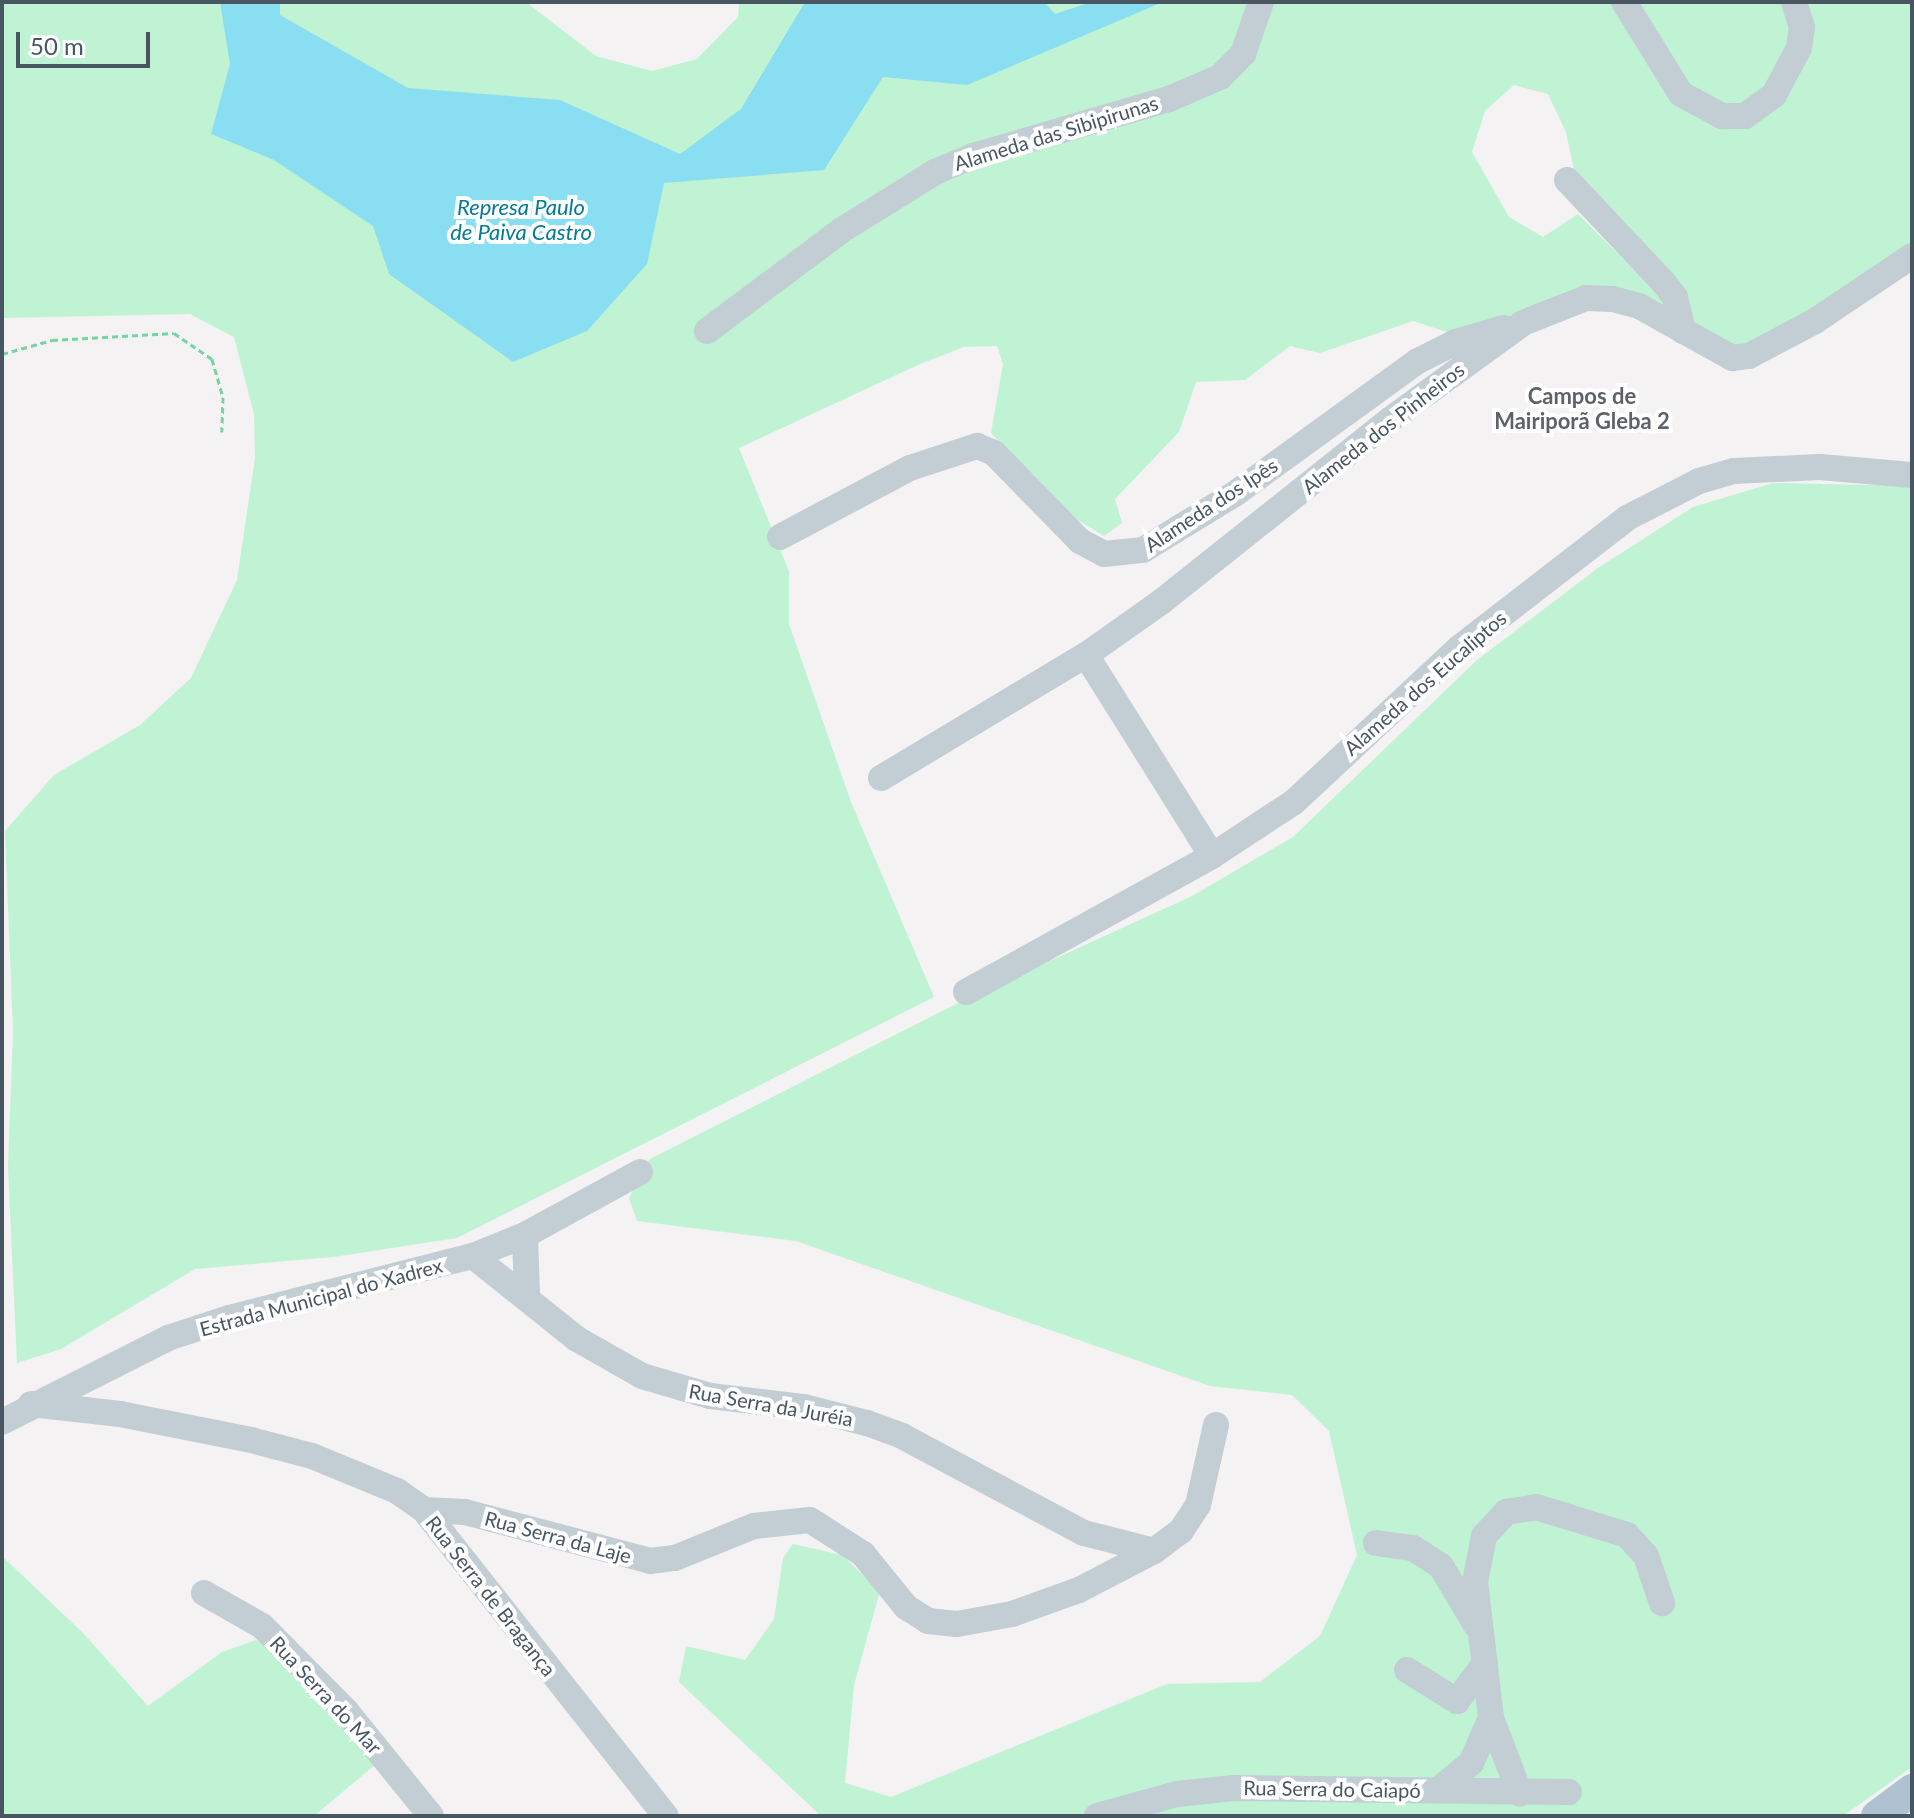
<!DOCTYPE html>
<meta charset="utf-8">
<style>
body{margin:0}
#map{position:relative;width:1914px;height:1818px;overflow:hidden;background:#f4f2f2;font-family:Lato,sans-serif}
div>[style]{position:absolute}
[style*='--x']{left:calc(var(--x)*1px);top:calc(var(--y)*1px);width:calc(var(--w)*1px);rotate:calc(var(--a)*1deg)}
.green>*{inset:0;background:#bff3d3}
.water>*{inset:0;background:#8adef2}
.path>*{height:3px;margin-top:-1.5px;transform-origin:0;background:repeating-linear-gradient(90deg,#75d4a4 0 6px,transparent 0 10px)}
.minor>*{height:26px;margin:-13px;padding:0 13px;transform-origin:13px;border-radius:13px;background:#c2cdd4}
.major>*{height:32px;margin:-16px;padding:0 16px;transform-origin:16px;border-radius:16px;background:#b0c2d2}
span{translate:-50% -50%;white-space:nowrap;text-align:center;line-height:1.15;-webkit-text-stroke:8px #fff;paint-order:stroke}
.street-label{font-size:20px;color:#485661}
.water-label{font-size:22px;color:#067b97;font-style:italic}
.neighbourhood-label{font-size:22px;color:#5e6268;font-weight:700}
.frame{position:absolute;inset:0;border:4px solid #485661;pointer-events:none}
.scale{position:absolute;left:16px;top:32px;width:134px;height:36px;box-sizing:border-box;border:4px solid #485661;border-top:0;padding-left:10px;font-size:24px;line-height:28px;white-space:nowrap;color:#485661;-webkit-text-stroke:6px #fff;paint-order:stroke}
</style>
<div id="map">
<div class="green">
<div style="clip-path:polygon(2px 2px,526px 2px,596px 56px,652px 71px,697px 59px,738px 17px,739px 2px,1912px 2px,1912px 243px,1825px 307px,1744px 350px,1691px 329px,1574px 170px,1566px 132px,1548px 94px,1514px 85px,1485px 111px,1472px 152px,1509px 217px,1543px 237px,1578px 214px,1660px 295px,1672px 318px,1617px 293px,1453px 334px,1413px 321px,1320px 353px,1290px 346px,1245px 380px,1196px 382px,1179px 432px,1115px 499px,1122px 523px,1104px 536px,1065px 512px,991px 433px,1003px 364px,997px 346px,964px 347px,920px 364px,739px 448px,789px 571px,789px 624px,851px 802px,934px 997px,457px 1238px,333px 1257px,195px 1269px,61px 1349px,17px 1363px,8px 1166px,13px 1032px,5px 831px,54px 775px,140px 725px,191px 678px,237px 580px,255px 458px,254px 414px,234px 337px,190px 314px,2px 318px)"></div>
<div style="clip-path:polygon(1773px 483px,1912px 486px,1912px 1767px,1843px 1816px,821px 1816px,679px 1682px,686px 1646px,745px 1660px,774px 1619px,783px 1558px,793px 1544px,842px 1555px,880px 1591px,854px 1685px,845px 1783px,891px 1797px,1167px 1684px,1260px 1682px,1320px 1636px,1357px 1555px,1329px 1431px,1292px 1395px,1210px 1386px,796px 1241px,637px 1221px,629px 1198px,650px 1159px,960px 1002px,1192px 896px,1293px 837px,1477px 660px,1598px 568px,1693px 507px)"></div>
<div style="clip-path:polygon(2px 1556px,84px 1634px,148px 1706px,222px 1652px,256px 1640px,279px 1654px,376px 1764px,314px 1816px,2px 1816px)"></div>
</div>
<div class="water">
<div style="clip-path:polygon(220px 2px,280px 2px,280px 15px,408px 88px,560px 100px,680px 154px,741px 109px,805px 2px,1044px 2px,1055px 14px,1091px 2px,1163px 2px,967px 85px,883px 77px,824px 170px,664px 183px,647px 264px,587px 331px,513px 362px,389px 274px,373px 226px,274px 160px,211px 134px,230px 64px)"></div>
</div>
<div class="path">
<div style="--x:2;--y:354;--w:52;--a:-15.6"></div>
<div style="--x:52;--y:340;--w:122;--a:-3.3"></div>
<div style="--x:174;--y:333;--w:46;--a:34.4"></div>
<div style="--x:212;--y:359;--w:40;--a:74"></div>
<div style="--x:223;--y:397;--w:35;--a:92"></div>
<div style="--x:2;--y:1286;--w:75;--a:90"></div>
</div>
<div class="minor">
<div style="--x:1624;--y:2;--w:108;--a:58.2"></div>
<div style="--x:1681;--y:94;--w:47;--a:28.2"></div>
<div style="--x:1722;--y:116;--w:23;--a:0"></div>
<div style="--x:1745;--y:116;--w:36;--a:-36"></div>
<div style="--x:1774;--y:95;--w:53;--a:-62"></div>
<div style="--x:1799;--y:48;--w:21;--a:-82"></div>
<div style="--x:1802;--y:27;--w:26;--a:-108"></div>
<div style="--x:1567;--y:180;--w:141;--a:46.7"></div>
<div style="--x:1664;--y:283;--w:18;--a:52"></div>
<div style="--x:1675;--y:297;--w:35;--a:77"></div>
<div style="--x:707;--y:331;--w:169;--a:-36.8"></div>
<div style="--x:842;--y:230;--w:110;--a:-31.9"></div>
<div style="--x:935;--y:172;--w:41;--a:-22.8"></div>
<div style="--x:973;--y:156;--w:204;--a:-16.2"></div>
<div style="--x:1169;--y:99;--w:56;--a:-23.3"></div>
<div style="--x:1220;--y:77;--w:33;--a:-45"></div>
<div style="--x:1243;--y:54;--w:55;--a:-70.9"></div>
<div style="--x:780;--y:537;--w:147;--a:-28"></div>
<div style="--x:910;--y:468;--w:71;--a:-18.2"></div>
<div style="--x:977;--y:446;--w:18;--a:22"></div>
<div style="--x:994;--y:453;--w:123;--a:45.7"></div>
<div style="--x:1080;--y:541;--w:27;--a:28"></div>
<div style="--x:1104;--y:554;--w:39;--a:-6"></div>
<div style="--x:1143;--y:550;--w:109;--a:-31.5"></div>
<div style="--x:1236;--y:493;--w:225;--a:-36"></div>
<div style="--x:1418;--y:361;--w:42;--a:-26.6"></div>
<div style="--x:1456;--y:342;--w:50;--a:-16.3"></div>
<div style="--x:1086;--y:655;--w:237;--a:57.9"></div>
<div style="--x:881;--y:778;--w:239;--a:-31"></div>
<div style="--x:1086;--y:655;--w:92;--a:-35.2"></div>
<div style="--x:1161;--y:602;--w:294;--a:-38.5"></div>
<div style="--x:1391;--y:419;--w:163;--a:-36"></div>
<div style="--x:1523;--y:323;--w:68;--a:-21.6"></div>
<div style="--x:1586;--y:298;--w:27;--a:2"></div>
<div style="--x:1613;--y:299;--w:27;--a:15"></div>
<div style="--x:1639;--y:306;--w:107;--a:29.2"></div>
<div style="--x:1732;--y:358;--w:17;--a:-7"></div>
<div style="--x:1749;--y:356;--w:75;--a:-27.9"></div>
<div style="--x:1815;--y:321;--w:117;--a:-33.8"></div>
<div style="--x:966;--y:992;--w:281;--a:-28.9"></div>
<div style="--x:1212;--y:856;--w:98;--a:-33.4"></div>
<div style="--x:1294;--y:802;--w:226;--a:-43"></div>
<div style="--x:1459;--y:648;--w:212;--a:-37.7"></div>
<div style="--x:1627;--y:518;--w:81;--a:-27.2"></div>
<div style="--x:1699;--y:481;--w:36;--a:-16"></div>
<div style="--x:1734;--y:471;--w:86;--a:-2.7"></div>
<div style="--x:1820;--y:467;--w:92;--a:5"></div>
<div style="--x:525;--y:1235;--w:61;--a:88.1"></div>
<div style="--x:473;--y:1256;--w:133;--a:38.6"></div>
<div style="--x:577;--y:1339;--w:75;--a:29.6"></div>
<div style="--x:642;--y:1376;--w:71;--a:16.4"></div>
<div style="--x:710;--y:1396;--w:95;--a:6.7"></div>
<div style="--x:804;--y:1407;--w:65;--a:14.3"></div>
<div style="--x:867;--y:1423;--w:37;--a:20"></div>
<div style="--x:902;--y:1436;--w:206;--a:28.1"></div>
<div style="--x:1084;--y:1533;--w:72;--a:14.4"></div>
<div style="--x:31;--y:1404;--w:90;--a:6.4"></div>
<div style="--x:120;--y:1414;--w:134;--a:11.2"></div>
<div style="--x:251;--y:1440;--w:63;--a:14.7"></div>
<div style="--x:312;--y:1456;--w:92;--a:22.4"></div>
<div style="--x:397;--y:1491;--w:33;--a:35"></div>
<div style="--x:424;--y:1510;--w:390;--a:51.7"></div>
<div style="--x:2;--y:1422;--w:186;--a:-26.8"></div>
<div style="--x:168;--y:1338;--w:64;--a:-18.2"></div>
<div style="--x:229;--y:1318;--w:252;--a:-14.3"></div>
<div style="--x:473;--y:1256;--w:56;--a:-22"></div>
<div style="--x:525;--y:1235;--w:131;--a:-28.7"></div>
<div style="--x:424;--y:1510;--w:41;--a:2.8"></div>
<div style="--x:465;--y:1512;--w:191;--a:14.8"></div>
<div style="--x:650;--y:1561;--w:25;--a:-7"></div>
<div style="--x:675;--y:1558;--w:85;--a:-22.1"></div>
<div style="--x:754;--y:1526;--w:56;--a:-6.1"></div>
<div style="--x:810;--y:1520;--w:63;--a:32.7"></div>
<div style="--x:863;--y:1554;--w:68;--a:50.9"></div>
<div style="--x:906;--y:1607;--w:26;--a:32"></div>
<div style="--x:928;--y:1621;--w:29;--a:6"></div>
<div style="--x:957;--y:1624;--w:56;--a:-10.3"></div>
<div style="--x:1012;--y:1614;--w:71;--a:-19.7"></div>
<div style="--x:1079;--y:1590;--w:85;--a:-27.5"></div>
<div style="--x:1154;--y:1551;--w:34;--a:-37"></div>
<div style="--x:1181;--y:1531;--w:31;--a:-57"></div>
<div style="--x:1198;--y:1505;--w:82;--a:-77.3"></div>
<div style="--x:1376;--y:1543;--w:37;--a:8"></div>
<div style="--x:1413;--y:1548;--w:33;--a:33"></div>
<div style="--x:1441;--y:1566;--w:69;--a:59.3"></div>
<div style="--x:204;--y:1593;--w:67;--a:29.6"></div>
<div style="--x:262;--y:1626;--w:120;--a:45.3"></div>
<div style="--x:346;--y:1711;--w:135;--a:51"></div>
<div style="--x:1407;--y:1670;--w:59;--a:31.8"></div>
<div style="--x:1457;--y:1701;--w:47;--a:-53.6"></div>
<div style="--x:1491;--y:1718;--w:81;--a:69.1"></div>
<div style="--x:1438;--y:1790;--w:43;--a:-39.3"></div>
<div style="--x:1471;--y:1763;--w:49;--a:-66"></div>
<div style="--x:1491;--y:1718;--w:137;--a:-96.7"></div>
<div style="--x:1475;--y:1582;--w:47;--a:-78.9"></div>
<div style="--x:1484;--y:1536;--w:33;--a:-47"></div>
<div style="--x:1506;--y:1512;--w:30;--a:-9"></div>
<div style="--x:1536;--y:1507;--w:95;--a:17.1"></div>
<div style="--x:1627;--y:1535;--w:28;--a:48"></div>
<div style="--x:1646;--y:1556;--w:50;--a:71.2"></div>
<div style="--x:1097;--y:1816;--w:83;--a:-15.4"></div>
<div style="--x:1177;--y:1794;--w:57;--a:-6"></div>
<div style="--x:1234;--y:1788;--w:335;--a:0.7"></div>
</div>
<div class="major">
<div style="--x:1877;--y:1816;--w:44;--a:-36.6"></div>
</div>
<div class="street-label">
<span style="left:1056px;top:133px;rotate:-17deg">Alameda das Sibipirunas</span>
<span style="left:1383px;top:428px;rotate:-38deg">Alameda dos Pinheiros</span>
<span style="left:1211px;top:505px;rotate:-33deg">Alameda dos Ipês</span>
<span style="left:1425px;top:683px;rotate:-41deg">Alameda dos Eucaliptos</span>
<span style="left:321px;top:1297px;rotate:-15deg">Estrada Municipal do Xadrex</span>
<span style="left:771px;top:1405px;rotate:10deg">Rua Serra da Juréia</span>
<span style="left:558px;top:1537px;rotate:15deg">Rua Serra da Laje</span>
<span style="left:491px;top:1596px;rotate:52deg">Rua Serra de Bragança</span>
<span style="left:326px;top:1695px;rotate:47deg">Rua Serra do Mar</span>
<span style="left:1332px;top:1789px;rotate:1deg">Rua Serra do Caiapó</span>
</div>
<div class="water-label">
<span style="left:521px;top:219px">Represa Paulo<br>de Paiva Castro</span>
</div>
<div class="neighbourhood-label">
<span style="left:1582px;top:408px">Campos de<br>Mairiporã Gleba 2</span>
</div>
<div class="frame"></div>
<div class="scale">50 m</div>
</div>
